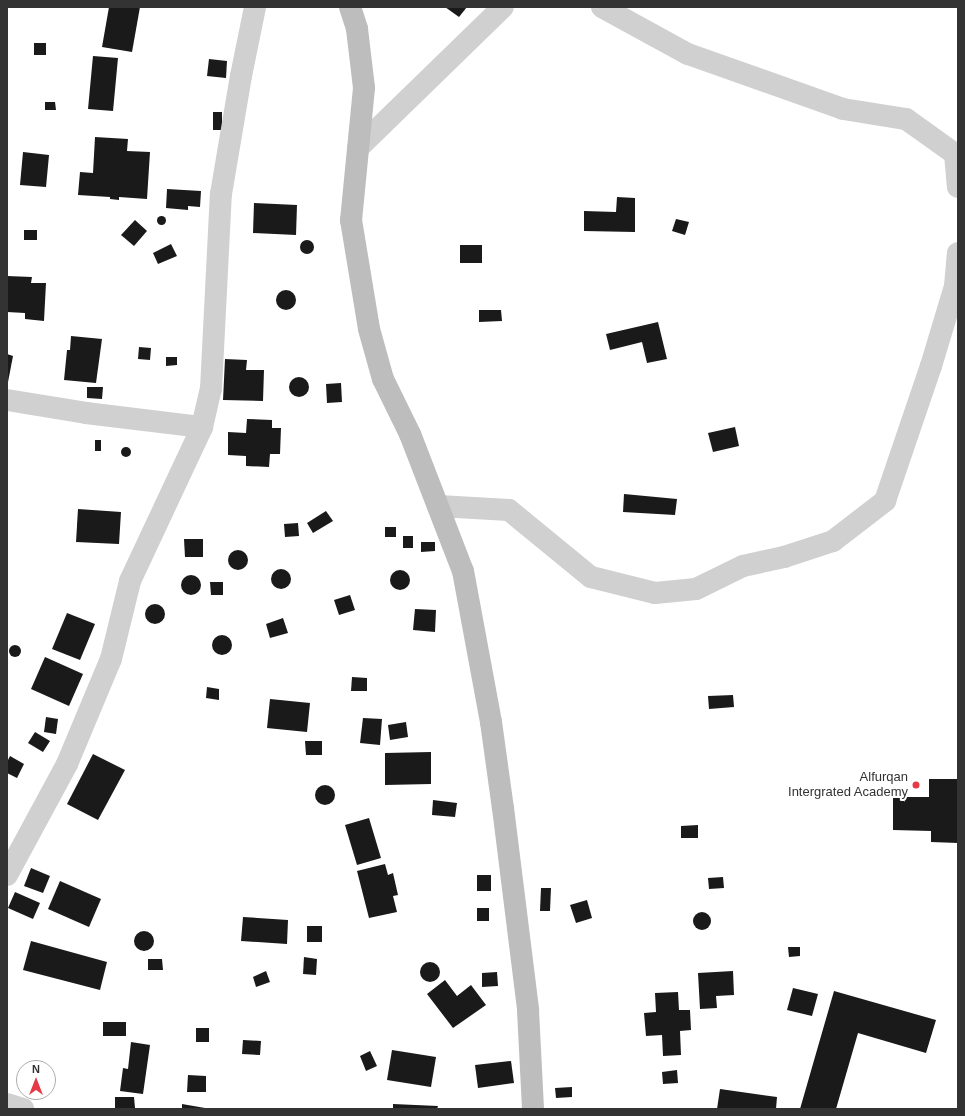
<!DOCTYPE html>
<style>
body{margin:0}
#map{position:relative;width:965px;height:1116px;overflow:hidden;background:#fff;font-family:Helvetica,sans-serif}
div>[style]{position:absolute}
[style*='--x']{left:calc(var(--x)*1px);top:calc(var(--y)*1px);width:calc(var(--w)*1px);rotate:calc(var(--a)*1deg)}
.building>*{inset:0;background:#1a1a1a}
.round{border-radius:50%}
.street>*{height:22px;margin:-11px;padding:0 11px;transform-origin:11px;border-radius:11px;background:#d0d0d0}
.secondary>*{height:22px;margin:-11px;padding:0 11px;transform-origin:11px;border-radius:11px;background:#bdbdbd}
.dots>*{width:11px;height:11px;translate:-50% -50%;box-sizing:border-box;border:2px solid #fff;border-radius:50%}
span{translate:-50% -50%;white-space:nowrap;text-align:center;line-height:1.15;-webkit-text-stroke:4px #fff;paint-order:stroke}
.poi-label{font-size:13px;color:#333}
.right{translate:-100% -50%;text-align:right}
.frame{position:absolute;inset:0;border:8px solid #333;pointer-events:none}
.north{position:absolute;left:16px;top:1060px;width:40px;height:40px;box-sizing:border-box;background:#fff;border:1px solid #adadad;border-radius:50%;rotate:0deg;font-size:11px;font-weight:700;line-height:16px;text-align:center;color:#333}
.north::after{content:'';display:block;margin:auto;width:14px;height:18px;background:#e63946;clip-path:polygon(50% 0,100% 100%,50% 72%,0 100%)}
</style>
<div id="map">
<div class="building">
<div style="clip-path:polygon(109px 7px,140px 7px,132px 52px,102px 47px)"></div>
<div style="clip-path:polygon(445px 7px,467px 7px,459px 17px)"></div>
<div style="clip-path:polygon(34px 43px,46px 43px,46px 55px,34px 55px)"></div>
<div style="clip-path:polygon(93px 56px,118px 58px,113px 111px,88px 109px)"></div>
<div style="clip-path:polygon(209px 59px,227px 61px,226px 78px,207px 76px)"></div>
<div style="clip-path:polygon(45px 102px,55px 102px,56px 110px,45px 110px)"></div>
<div style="clip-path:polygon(213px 112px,222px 112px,222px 130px,213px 130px)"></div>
<div style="clip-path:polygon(95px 137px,128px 139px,127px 151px,150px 152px,147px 199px,119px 197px,119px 200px,110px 199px,110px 197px,78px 195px,80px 172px,93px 173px)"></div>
<div style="clip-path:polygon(23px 152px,49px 155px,46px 187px,20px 185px)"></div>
<div style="clip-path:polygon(167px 189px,201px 191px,200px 207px,188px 206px,188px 210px,166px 208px)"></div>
<div style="clip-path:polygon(617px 197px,635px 198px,635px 232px,584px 231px,584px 211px,616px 212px)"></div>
<div style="clip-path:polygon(254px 203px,297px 205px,296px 235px,253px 233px)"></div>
<div class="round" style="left:156.5px;top:215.5px;width:9px;height:9px"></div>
<div style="clip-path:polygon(676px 219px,689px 222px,685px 235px,672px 231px)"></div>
<div style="clip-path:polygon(135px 220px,147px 231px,134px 246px,121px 235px)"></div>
<div style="clip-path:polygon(24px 230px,37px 230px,37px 240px,24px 240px)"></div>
<div class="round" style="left:300px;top:240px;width:14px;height:14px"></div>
<div style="clip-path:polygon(171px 244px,177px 256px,158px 264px,153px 253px)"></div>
<div style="clip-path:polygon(460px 245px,482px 245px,482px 263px,460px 263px)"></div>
<div style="clip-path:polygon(7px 276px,32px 277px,31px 283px,46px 283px,44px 321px,25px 319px,25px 313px,7px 312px)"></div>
<div class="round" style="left:276px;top:290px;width:20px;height:20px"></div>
<div style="clip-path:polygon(479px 310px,501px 310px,502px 321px,479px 322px)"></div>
<div style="clip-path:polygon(658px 322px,667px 359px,647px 363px,642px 342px,610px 350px,606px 334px)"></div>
<div style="clip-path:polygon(71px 336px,102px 339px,96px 383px,64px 380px,67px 350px,70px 350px)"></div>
<div style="clip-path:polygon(139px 347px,151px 348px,150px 360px,138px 359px)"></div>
<div style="clip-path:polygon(7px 354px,13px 356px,8px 382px,7px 382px)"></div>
<div style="clip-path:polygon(166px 357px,177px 357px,177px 365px,166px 366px)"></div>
<div style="clip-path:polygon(225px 359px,247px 360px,246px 370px,264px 370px,263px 401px,223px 400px)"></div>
<div class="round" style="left:289px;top:377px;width:20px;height:20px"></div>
<div style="clip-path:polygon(341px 383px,342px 402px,327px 403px,326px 384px)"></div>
<div style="clip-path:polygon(87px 387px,103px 387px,102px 399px,87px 398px)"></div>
<div style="clip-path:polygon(247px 419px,272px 420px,272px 428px,281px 428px,280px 454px,270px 454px,269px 467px,246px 466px,246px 456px,228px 455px,228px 432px,246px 433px)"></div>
<div style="clip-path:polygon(735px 427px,739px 446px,713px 452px,708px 433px)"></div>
<div style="clip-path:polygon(95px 440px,101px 440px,101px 451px,95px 451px)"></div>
<div class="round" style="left:121px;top:447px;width:10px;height:10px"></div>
<div style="clip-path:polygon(624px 494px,677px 499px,675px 515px,623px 512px)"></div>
<div style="clip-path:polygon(78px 509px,121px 512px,119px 544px,76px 542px)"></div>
<div style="clip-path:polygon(326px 511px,333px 521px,313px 533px,307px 523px)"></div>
<div style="clip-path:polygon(298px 523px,299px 536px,285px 537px,284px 524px)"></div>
<div style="clip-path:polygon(385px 527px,396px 527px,396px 537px,385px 537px)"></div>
<div style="clip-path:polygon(403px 536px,413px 536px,413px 548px,403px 548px)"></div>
<div style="clip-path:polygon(184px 539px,203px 539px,203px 557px,185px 557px)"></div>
<div style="clip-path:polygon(421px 542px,435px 542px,435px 551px,421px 552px)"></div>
<div class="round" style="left:228px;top:550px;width:20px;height:20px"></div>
<div class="round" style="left:271px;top:569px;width:20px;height:20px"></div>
<div class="round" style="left:390px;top:570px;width:20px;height:20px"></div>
<div class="round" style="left:181px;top:575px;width:20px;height:20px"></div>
<div style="clip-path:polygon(210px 582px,223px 582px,223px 595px,211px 595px)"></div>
<div style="clip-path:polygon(350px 595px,355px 610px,339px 615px,334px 600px)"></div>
<div class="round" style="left:145px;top:604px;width:20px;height:20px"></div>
<div style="clip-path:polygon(415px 609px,436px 610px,435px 632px,413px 630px)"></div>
<div style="clip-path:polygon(67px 613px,95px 624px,80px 660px,52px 649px)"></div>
<div style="clip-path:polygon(283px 618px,288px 633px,270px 638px,266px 624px)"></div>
<div class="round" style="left:212px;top:635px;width:20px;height:20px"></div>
<div class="round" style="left:9px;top:645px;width:12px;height:12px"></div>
<div style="clip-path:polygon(45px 657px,83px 674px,69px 706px,31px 689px)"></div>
<div style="clip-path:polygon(352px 677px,367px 678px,367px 691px,351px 691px)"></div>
<div style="clip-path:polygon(207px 687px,219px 689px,219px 700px,206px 698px)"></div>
<div style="clip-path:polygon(733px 695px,734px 707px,709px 709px,708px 696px)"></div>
<div style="clip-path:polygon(270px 699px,310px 703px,307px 732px,267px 728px)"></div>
<div style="clip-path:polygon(46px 717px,58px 719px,56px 734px,44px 732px)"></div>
<div style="clip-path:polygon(363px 718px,382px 719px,380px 745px,360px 743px)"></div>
<div style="clip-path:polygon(406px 722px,408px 737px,390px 740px,388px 725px)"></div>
<div style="clip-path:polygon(35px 732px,50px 741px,43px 752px,28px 743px)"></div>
<div style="clip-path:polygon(305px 741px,322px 741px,322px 755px,306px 755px)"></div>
<div style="clip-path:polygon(431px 752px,431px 784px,385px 785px,385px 753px)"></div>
<div style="clip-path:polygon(93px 754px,125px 770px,98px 820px,67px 804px)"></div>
<div style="clip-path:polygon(10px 756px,24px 764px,17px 778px,7px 773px,7px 762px)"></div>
<div style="clip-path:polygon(929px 779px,958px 779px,958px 843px,931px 842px,931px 831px,893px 830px,893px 797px,929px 797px)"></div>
<div class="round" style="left:315px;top:785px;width:20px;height:20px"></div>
<div style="clip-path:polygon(433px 800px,457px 803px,455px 817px,432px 815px)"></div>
<div style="clip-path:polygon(369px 818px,381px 858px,357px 865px,345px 825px)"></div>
<div style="clip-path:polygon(698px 825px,698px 838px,681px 838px,681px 826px)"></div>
<div style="clip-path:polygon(385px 864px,388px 875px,393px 873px,398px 895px,393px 896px,397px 912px,369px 918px,357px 871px)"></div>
<div style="clip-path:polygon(31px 868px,50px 876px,43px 893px,24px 886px)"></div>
<div style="clip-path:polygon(477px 875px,491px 875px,491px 891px,477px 891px)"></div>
<div style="clip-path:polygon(723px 877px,724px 888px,709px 889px,708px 878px)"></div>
<div style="clip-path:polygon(60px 881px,101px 899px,89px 927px,48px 909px)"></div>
<div style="clip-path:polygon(541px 888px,551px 888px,550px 911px,540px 911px)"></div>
<div style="clip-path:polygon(15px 892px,40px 903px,33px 919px,8px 908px)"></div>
<div style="clip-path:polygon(587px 900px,592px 918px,576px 923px,570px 905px)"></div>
<div style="clip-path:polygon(477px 908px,489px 908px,489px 921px,477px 921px)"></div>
<div class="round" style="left:693px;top:912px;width:18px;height:18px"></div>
<div style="clip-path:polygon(243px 917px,288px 920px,287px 944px,241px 941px)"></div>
<div style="clip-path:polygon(307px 926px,322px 926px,322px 942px,307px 942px)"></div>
<div class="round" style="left:134px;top:931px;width:20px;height:20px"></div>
<div style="clip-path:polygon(31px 941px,107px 962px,100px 990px,23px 970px)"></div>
<div style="clip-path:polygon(788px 947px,800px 947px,800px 956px,789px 957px)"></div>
<div style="clip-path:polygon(304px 957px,317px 959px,316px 975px,303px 974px)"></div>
<div style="clip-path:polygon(148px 959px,162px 959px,163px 970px,148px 970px)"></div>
<div class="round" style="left:420px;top:962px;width:20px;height:20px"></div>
<div style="clip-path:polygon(266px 971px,270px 982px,256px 987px,253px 977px)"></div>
<div style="clip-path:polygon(733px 971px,734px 995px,716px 996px,717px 1008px,700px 1009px,698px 973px)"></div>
<div style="clip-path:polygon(497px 972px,498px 986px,482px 987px,482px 973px)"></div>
<div style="clip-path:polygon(445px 980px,457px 996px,471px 985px,486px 1005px,453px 1028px,427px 994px)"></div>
<div style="clip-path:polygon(793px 988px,818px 994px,812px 1016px,787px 1010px)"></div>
<div style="clip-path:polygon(834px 991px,936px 1020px,926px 1053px,858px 1033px,836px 1109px,800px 1109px)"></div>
<div style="clip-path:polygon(678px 992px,679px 1010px,690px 1010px,691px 1030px,680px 1031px,681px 1055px,663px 1056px,662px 1035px,646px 1036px,644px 1013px,656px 1012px,655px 993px)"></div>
<div style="clip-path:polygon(103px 1022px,126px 1022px,126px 1036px,103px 1036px)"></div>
<div style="clip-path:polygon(196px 1028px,209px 1028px,209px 1042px,196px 1042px)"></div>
<div style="clip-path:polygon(243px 1040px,261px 1041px,260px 1055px,242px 1054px)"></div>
<div style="clip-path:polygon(131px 1042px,150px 1045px,143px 1094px,120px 1091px,123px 1068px,128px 1069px)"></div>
<div style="clip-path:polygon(392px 1050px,436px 1057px,431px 1087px,387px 1080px)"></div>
<div style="clip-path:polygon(370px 1051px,377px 1066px,366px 1071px,360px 1056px)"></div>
<div style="clip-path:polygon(511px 1061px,514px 1083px,478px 1088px,475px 1065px)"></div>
<div style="clip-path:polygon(677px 1070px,678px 1083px,663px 1084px,662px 1072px)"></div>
<div style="clip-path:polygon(188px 1075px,206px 1076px,206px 1092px,187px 1092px)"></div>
<div style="clip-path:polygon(572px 1087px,572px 1097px,556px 1098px,555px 1088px)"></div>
<div style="clip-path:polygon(720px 1089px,777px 1097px,776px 1109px,717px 1109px)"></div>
<div style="clip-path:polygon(115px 1097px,134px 1097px,135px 1108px,115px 1108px)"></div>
<div style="clip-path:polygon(182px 1104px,205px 1108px,205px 1109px,182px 1109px)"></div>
<div style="clip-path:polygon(393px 1104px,438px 1106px,437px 1109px,393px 1109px)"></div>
</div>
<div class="street">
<div style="--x:602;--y:7;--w:98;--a:28.7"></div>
<div style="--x:688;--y:54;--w:164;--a:19.5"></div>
<div style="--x:843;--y:109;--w:64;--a:9"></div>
<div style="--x:906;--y:119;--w:60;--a:35.5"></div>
<div style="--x:955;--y:154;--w:33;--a:85"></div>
<div style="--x:358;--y:148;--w:202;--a:-44.2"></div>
<div style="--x:7;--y:400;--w:80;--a:9.3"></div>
<div style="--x:86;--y:413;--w:117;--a:6.9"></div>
<div style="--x:439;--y:506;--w:70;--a:3.3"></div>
<div style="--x:509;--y:510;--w:106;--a:39.3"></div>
<div style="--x:591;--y:577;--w:66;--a:14"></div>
<div style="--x:655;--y:593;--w:41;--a:-5.6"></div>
<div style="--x:696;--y:589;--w:52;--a:-26.1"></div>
<div style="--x:743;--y:566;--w:42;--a:-12.4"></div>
<div style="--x:784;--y:557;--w:52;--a:-18.1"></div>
<div style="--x:833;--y:541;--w:66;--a:-37.6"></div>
<div style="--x:885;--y:501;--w:143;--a:-71.2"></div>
<div style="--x:931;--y:366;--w:84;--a:-73.3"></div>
<div style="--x:955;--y:286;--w:33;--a:-85"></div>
<div style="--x:7;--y:875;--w:126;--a:-61.6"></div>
<div style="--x:67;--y:764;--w:114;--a:-67.3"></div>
<div style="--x:111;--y:659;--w:80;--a:-76.3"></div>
<div style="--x:130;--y:581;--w:170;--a:-64.9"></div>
<div style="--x:202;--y:427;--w:39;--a:-77"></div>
<div style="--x:211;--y:389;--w:195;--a:-87.1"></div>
<div style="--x:221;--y:194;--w:120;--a:-80.4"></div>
<div style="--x:241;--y:76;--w:70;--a:-78.5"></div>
<div style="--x:7;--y:1104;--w:17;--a:17"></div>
</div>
<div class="secondary">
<div style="--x:350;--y:7;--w:23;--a:72"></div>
<div style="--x:357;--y:29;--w:59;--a:83.2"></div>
<div style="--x:364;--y:88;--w:133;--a:95.6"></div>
<div style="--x:351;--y:220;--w:110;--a:80.6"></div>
<div style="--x:369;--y:329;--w:52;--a:74.4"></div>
<div style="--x:383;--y:379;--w:61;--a:63.9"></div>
<div style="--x:410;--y:434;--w:147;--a:68.9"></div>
<div style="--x:463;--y:571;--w:154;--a:79.5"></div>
<div style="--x:491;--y:722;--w:87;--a:82.1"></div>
<div style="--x:503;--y:808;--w:204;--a:82.9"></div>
<div style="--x:528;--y:1010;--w:99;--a:87.1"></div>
</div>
<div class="dots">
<div style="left:916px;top:785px;background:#e63946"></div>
</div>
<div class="poi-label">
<span class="right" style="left:908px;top:785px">Alfurqan<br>Intergrated Academy</span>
</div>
<div class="frame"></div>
<div class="north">N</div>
</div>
